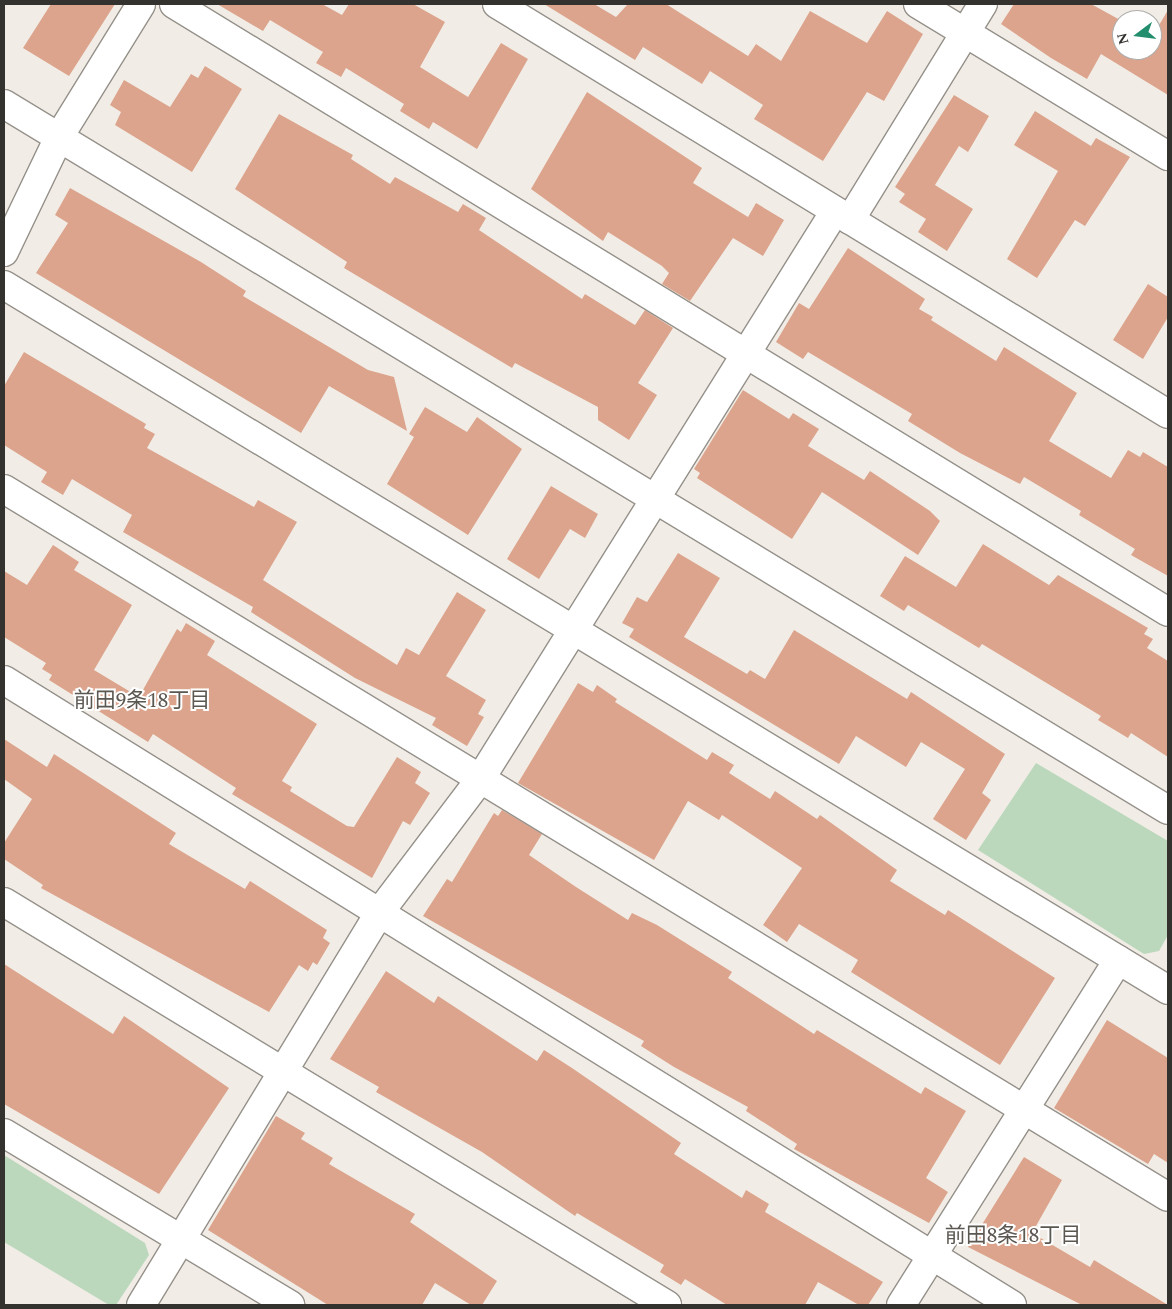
<!DOCTYPE html>
<meta charset="utf-8">
<style>
body{margin:0}
#map{position:relative;width:1172px;height:1309px;overflow:hidden;background:#f1ede6;font-family:Spectral,"Noto Sans JP",serif}
div>[style]{position:absolute}
[style*='--x']{left:calc(var(--x)*1px);top:calc(var(--y)*1px);width:calc(var(--w)*1px);rotate:calc(var(--a)*1deg)}
.green>*{inset:0;background:#bbd8bc}
.building>*{inset:0;background:#dca48c}
.roads{filter:drop-shadow(1px 0 #95918a) drop-shadow(-1px 0 #95918a) drop-shadow(0 1px #95918a) drop-shadow(0 -1px #95918a)}
.minor>*{height:28px;margin:-14px;padding:0 14px;transform-origin:14px;border-radius:14px;background:#fff}
span{translate:-50% -50%;white-space:nowrap;text-align:center;line-height:1.15;-webkit-text-stroke:4px #fff;paint-order:stroke}
.neighbourhood-label{font-size:21px;color:#5b5751}
.frame{position:absolute;inset:0;border:5px solid #34322f;pointer-events:none}
.north{position:absolute;left:1112px;top:10px;width:50px;height:50px;box-sizing:border-box;background:#fff;border:1px solid #aeadac;border-radius:50%;rotate:255deg;font-size:14px;font-weight:700;line-height:20px;text-align:center;color:#34322f}
.north::after{content:'';display:block;margin:auto;width:18px;height:22px;background:#238e6d;clip-path:polygon(50% 0,100% 100%,50% 72%,0 100%)}
</style>
<div id="map">
<div class="green">
<div style="clip-path:polygon(1036px 763px,1168px 841px,1168px 935px,1159px 951px,1144px 954px,978px 850px)"></div>
<div style="clip-path:polygon(4px 1155px,145px 1243px,149px 1255px,116px 1305px,109px 1305px,4px 1242px)"></div>
</div>
<div class="building">
<div style="clip-path:polygon(51px 4px,115px 4px,69px 76px,23px 48px)"></div>
<div style="clip-path:polygon(217px 4px,322px 4px,342px 15px,349px 4px,413px 4px,445px 22px,420px 67px,468px 97px,501px 43px,528px 59px,477px 149px,433px 122px,429px 129px,400px 111px,404px 104px,346px 68px,341px 77px,316px 63px,323px 52px,270px 20px,263px 31px)"></div>
<div style="clip-path:polygon(544px 4px,594px 4px,616px 17px,628px 4px,666px 4px,748px 56px,756px 44px,781px 61px,810px 11px,867px 43px,887px 11px,923px 34px,884px 101px,867px 92px,823px 161px,754px 119px,763px 105px,710px 71px,702px 84px,643px 47px,635px 60px)"></div>
<div style="clip-path:polygon(1014px 4px,1091px 4px,1122px 21px,1122px 50px,1152px 50px,1152px 37px,1168px 10px,1168px 95px,1101px 54px,1087px 79px,1051px 58px,1001px 24px)"></div>
<div style="clip-path:polygon(205px 66px,242px 89px,192px 172px,115px 125px,121px 112px,110px 105px,124px 80px,170px 107px,191px 74px,198px 78px)"></div>
<div style="clip-path:polygon(587px 92px,702px 168px,693px 183px,748px 217px,756px 203px,784px 220px,763px 256px,733px 238px,690px 301px,662px 284px,669px 273px,662px 266px,608px 232px,603px 241px,531px 189px)"></div>
<div style="clip-path:polygon(954px 95px,989px 116px,968px 152px,959px 146px,935px 185px,973px 209px,947px 251px,918px 232px,926px 219px,899px 202px,905px 194px,895px 187px)"></div>
<div style="clip-path:polygon(1035px 111px,1091px 146px,1096px 138px,1130px 157px,1085px 226px,1075px 220px,1037px 278px,1007px 259px,1058px 171px,1014px 145px)"></div>
<div style="clip-path:polygon(279px 114px,353px 155px,351px 159px,390px 184px,395px 177px,458px 212px,463px 204px,486px 218px,479px 230px,582px 299px,585px 294px,635px 325px,645px 310px,673px 328px,638px 383px,657px 395px,629px 440px,598px 420px,598px 407px,515px 363px,512px 368px,344px 268px,347px 262px,235px 189px)"></div>
<div style="clip-path:polygon(70px 188px,201px 262px,246px 291px,243px 296px,368px 370px,394px 377px,407px 431px,329px 386px,301px 433px,36px 273px,68px 223px,55px 215px)"></div>
<div style="clip-path:polygon(848px 248px,925px 299px,919px 309px,933px 317px,931px 320px,996px 361px,1004px 347px,1077px 393px,1049px 441px,1111px 478px,1128px 450px,1140px 457px,1143px 452px,1168px 467px,1168px 576px,1131px 555px,1135px 549px,1079px 515px,1081px 511px,1024px 477px,1020px 484px,960px 453px,908px 421px,912px 414px,808px 352px,803px 359px,776px 342px,799px 303px,809px 309px)"></div>
<div style="clip-path:polygon(1148px 284px,1168px 297px,1168px 317px,1143px 359px,1113px 340px)"></div>
<div style="clip-path:polygon(24px 352px,146px 424px,144px 428px,155px 434px,147px 448px,254px 507px,258px 500px,297px 522px,263px 580px,397px 665px,406px 648px,419px 655px,457px 592px,486px 610px,446px 676px,486px 700px,478px 714px,484px 717px,467px 746px,432px 725px,436px 718px,355px 678px,251px 612px,253px 607px,123px 532px,132px 515px,72px 479px,63px 495px,41px 482px,47px 472px,4px 445px,4px 386px)"></div>
<div style="clip-path:polygon(743px 390px,789px 419px,793px 413px,819px 429px,808px 446px,864px 480px,870px 471px,930px 511px,940px 521px,918px 555px,822px 492px,792px 539px,697px 478px,700px 473px,694px 469px)"></div>
<div style="clip-path:polygon(425px 407px,467px 432px,477px 417px,522px 449px,468px 535px,387px 484px,414px 437px,409px 434px)"></div>
<div style="clip-path:polygon(551px 486px,598px 514px,585px 538px,570px 529px,539px 579px,507px 559px)"></div>
<div style="clip-path:polygon(983px 544px,1049px 585px,1058px 575px,1148px 628px,1144px 634px,1153px 639px,1147px 648px,1168px 661px,1168px 757px,1131px 733px,1128px 738px,1098px 720px,1101px 716px,982px 644px,979px 648px,908px 605px,904px 611px,880px 596px,905px 556px,956px 587px)"></div>
<div style="clip-path:polygon(53px 545px,79px 562px,74px 570px,132px 605px,94px 670px,139px 697px,177px 629px,181px 632px,186px 623px,215px 641px,207px 655px,317px 724px,282px 781px,292px 787px,290px 791px,347px 826px,354px 827px,397px 757px,421px 772px,415px 783px,430px 793px,410px 825px,403px 821px,372px 878px,232px 794px,236px 788px,153px 734px,148px 742px,49px 680px,52px 675px,42px 669px,46px 663px,4px 637px,4px 571px,27px 585px)"></div>
<div style="clip-path:polygon(678px 553px,720px 578px,684px 637px,747px 674px,750px 670px,765px 679px,794px 630px,907px 699px,911px 692px,1005px 754px,982px 793px,991px 800px,966px 840px,933px 819px,965px 769px,921px 742px,906px 767px,856px 736px,839px 764px,629px 637px,634px 629px,622px 623px,637px 597px,647px 602px)"></div>
<div style="clip-path:polygon(578px 683px,593px 692px,597px 685px,617px 699px,615px 702px,707px 760px,712px 752px,734px 765px,729px 773px,770px 799px,775px 791px,817px 819px,820px 815px,897px 870px,890px 881px,945px 915px,948px 910px,1055px 978px,1000px 1065px,851px 972px,858px 960px,799px 924px,787px 942px,763px 925px,802px 868px,722px 815px,719px 820px,688px 801px,654px 860px,518px 783px)"></div>
<div style="clip-path:polygon(4px 739px,47px 767px,54px 754px,176px 833px,169px 844px,245px 889px,250px 881px,327px 930px,323px 938px,330px 943px,317px 965px,313px 962px,308px 971px,299px 965px,269px 1012px,41px 888px,43px 885px,4px 859px,4px 843px,32px 799px,4px 779px)"></div>
<div style="clip-path:polygon(502px 810px,542px 834px,529px 855px,576px 887px,628px 920px,632px 913px,657px 925px,732px 972px,728px 978px,814px 1034px,817px 1030px,921px 1094px,925px 1087px,966px 1111px,926px 1178px,948px 1192px,929px 1223px,794px 1149px,797px 1144px,746px 1111px,748px 1107px,674px 1067px,641px 1046px,644px 1041px,423px 916px,447px 879px,452px 882px,494px 813px,498px 816px)"></div>
<div style="clip-path:polygon(4px 964px,113px 1034px,124px 1016px,229px 1088px,159px 1194px,4px 1104px)"></div>
<div style="clip-path:polygon(386px 971px,434px 1003px,438px 996px,537px 1061px,544px 1050px,572px 1068px,681px 1143px,674px 1154px,742px 1198px,746px 1190px,769px 1204px,765px 1212px,883px 1282px,868px 1305px,859px 1305px,818px 1282px,805px 1305px,727px 1305px,685px 1279px,681px 1285px,660px 1272px,664px 1265px,577px 1213px,575px 1216px,482px 1152px,376px 1092px,379px 1087px,330px 1059px)"></div>
<div style="clip-path:polygon(1107px 1020px,1168px 1058px,1168px 1163px,1154px 1154px,1148px 1164px,1054px 1108px)"></div>
<div style="clip-path:polygon(276px 1116px,305px 1133px,301px 1139px,333px 1158px,329px 1164px,415px 1214px,410px 1222px,497px 1281px,482px 1305px,471px 1305px,435px 1283px,422px 1305px,328px 1305px,208px 1230px)"></div>
<div style="clip-path:polygon(1024px 1157px,1062px 1180px,1032px 1233px,1090px 1267px,1094px 1260px,1168px 1305px,1082px 1305px,968px 1247px)"></div>
</div>
<div class="roads">
<div class="minor">
<div style="--x:174;--y:4;--w:1165;--a:31.45"></div>
<div style="--x:497;--y:4;--w:786;--a:31.43"></div>
<div style="--x:918;--y:4;--w:293;--a:31.3"></div>
<div style="--x:4;--y:104;--w:1361;--a:31.24"></div>
<div style="--x:850;--y:220;--w:254;--a:-58.4"></div>
<div style="--x:4;--y:252;--w:127;--a:-64.4"></div>
<div style="--x:59;--y:137;--w:156;--a:-58.3"></div>
<div style="--x:4;--y:285;--w:1361;--a:31.2"></div>
<div style="--x:4;--y:489;--w:1362;--a:31.31"></div>
<div style="--x:4;--y:680;--w:1186;--a:31.8"></div>
<div style="--x:4;--y:902;--w:776;--a:31.29"></div>
<div style="--x:4;--y:1133;--w:334;--a:31"></div>
<div style="--x:141;--y:1305;--w:459;--a:-58.7"></div>
<div style="--x:379;--y:913;--w:166;--a:-52.9"></div>
<div style="--x:479;--y:781;--w:672;--a:-58.01"></div>
<div style="--x:901;--y:1305;--w:408;--a:-57.8"></div>
</div>
</div>
<div class="neighbourhood-label">
<span style="left:142px;top:701px">前田9条18丁目</span>
<span style="left:1013px;top:1236px">前田8条18丁目</span>
</div>
<div class="frame"></div>
<div class="north">N</div>
</div>
